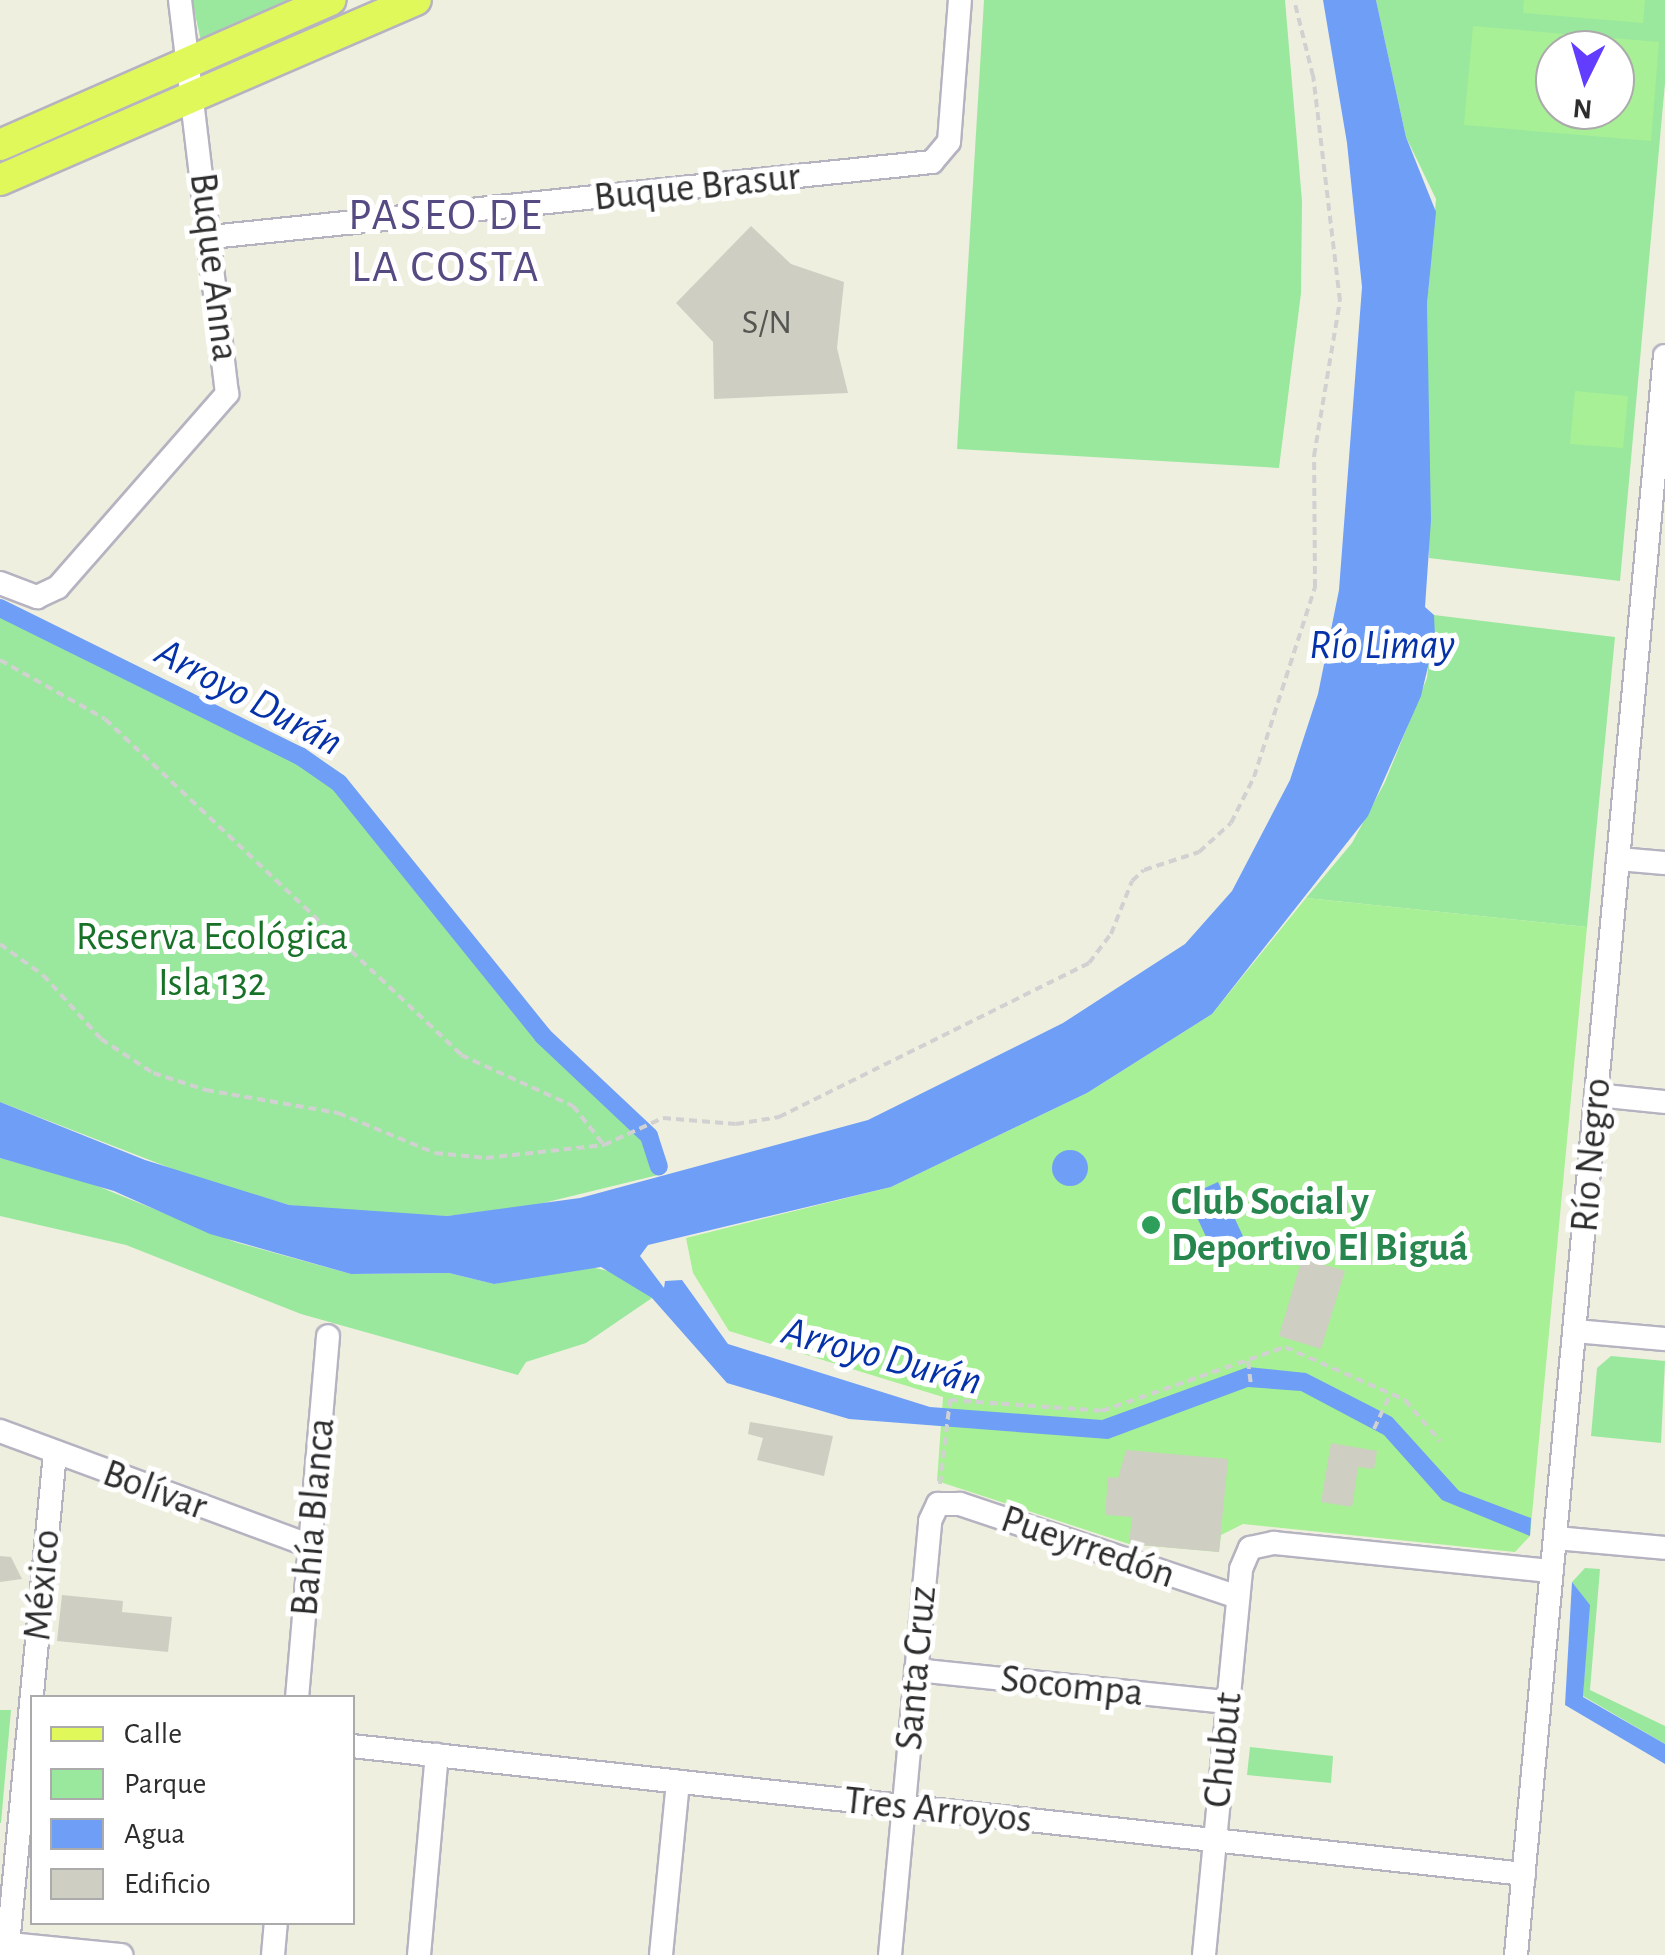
<!DOCTYPE html>
<meta charset="utf-8">
<style>
body{margin:0}
#map{position:relative;width:1665px;height:1955px;overflow:hidden;background:#efefe0;font-family:"Alegreya Sans",sans-serif}
div>[style]{position:absolute}
[style*='--x']{left:calc(var(--x)*1px);top:calc(var(--y)*1px);width:calc(var(--w)*1px);rotate:calc(var(--a)*1deg)}
.green>*{inset:0;background:#9ae89d}
.pitch>*{inset:0;background:#a7f095}
.water>*{inset:0;background:#6e9ef6}
.round{border-radius:50%}
.canal>*{height:18px;margin:-9px;padding:0 9px;transform-origin:9px;border-radius:9px;background:#6e9ef6}
.building>*{inset:0;background:#cecec2}
.path>*{height:4px;margin-top:-2px;transform-origin:0;background:repeating-linear-gradient(90deg,#d1d1d1 0 8px,transparent 0 13px)}
.roads{filter:drop-shadow(2px 0 #b6b3c1) drop-shadow(-2px 0 #b6b3c1) drop-shadow(0 2px #b6b3c1) drop-shadow(0 -2px #b6b3c1)}
.minor>*{height:22px;margin:-11px;padding:0 11px;transform-origin:11px;border-radius:11px;background:#fff}
.major>*{height:30px;margin:-15px;padding:0 15px;transform-origin:15px;border-radius:15px;background:#e1f85b}
.dots>*{width:28px;height:28px;translate:-50% -50%;box-sizing:border-box;border:5px solid #fff;border-radius:50%}
span{translate:-50% -50%;white-space:nowrap;text-align:center;line-height:1.15;-webkit-text-stroke:10px #fff;paint-order:stroke}
.number-label{font-size:35px;color:#555552}
.number-label span{-webkit-text-stroke-width:0}
.street-label{font-size:40px;color:#2d2d2d}
.park-label{font-size:40px;color:#177127}
.leisure-label{font-size:40px;color:#27864d;font-weight:700}
.left{translate:0 -50%;text-align:left}
.water-label{font-size:42px;color:#0632a9;font-style:italic}
.quarter-label{font-size:45px;color:#564a82;letter-spacing:2.5px}
.legend{position:absolute;left:30px;top:1695px;width:325px;height:230px;box-sizing:border-box;background:#fff;border:2px solid #ababab;margin:0;padding:12px 18px;list-style:none;font-size:30px;color:#2d2d2d}
.legend li{display:flex;align-items:center;gap:20px;height:50px}
.legend b{width:50px;border:2px solid #ababab}
.north{position:absolute;left:1535px;top:30px;width:100px;height:100px;box-sizing:border-box;background:#fff;border:2px solid #ababab;border-radius:50%;rotate:185deg;font-size:28px;font-weight:700;line-height:40px;text-align:center;color:#2d2d2d}
.north::after{content:'';display:block;margin:auto;width:35px;height:45px;background:#633dff;clip-path:polygon(50% 0,100% 100%,50% 72%,0 100%)}
</style>
<div id="map">
<div class="green">
<div style="clip-path:polygon(192px 0,312px 0,201px 41px)"></div>
<div style="clip-path:polygon(984px 0,1285px 0,1302px 201px,1301px 293px,1279px 468px,957px 449px)"></div>
<div style="clip-path:polygon(evenodd,1376px 0,1665px 0,1665px 83px,1620px 581px,1429px 558px,1427px 304px,1436px 199px,1406px 137px,1376px 0,1555px 50px,1615px 50px,1615px 110px,1555px 110px,1555px 50px)"></div>
<div style="clip-path:polygon(0 608px,300px 756px,339px 783px,543px 1036px,649px 1136px,658px 1175px,531px 1206px,447px 1216px,351px 1213px,289px 1205px,196px 1178px,0 1102px)"></div>
<div style="clip-path:polygon(1434px 615px,1615px 637px,1587px 927px,1306px 898px,1352px 843px,1385px 782px,1427px 678px)"></div>
<div style="clip-path:polygon(0 1158px,85px 1181px,235px 1242px,351px 1274px,449px 1273px,494px 1284px,586px 1266px,613px 1272px,652px 1298px,586px 1343px,526px 1362px,518px 1375px,301px 1314px,126px 1245px,0 1216px)"></div>
<div style="clip-path:polygon(1611px 1356px,1665px 1361px,1661px 1443px,1591px 1436px,1597px 1368px)"></div>
<div style="clip-path:polygon(1585px 1568px,1600px 1569px,1590px 1690px,1665px 1726px,1665px 1744px,1583px 1696px,1589px 1605px,1572px 1582px)"></div>
<div style="clip-path:polygon(0 1710px,11px 1710px,1px 1823px,0 1823px)"></div>
<div style="clip-path:polygon(1250px 1747px,1333px 1756px,1331px 1783px,1247px 1775px)"></div>
</div>
<div class="pitch">
<div style="clip-path:polygon(1524px 0,1645px 0,1643px 23px,1523px 13px)"></div>
<div style="clip-path:polygon(evenodd,1473px 26px,1659px 42px,1651px 141px,1464px 125px,1473px 26px,1555px 50px,1615px 50px,1615px 110px,1555px 110px,1555px 50px)"></div>
<div style="clip-path:polygon(1575px 391px,1628px 396px,1623px 448px,1570px 444px)"></div>
<div style="clip-path:polygon(1306px 898px,1587px 927px,1530px 1536px,1515px 1552px,1243px 1524px,1221px 1535px,1219px 1552px,1129px 1544px,937px 1481px,943px 1397px,729px 1331px,693px 1273px,686px 1238px,891px 1187px,1087px 1093px,1212px 1014px)"></div>
</div>
<div class="water">
<div style="clip-path:polygon(1323px 0,1376px 0,1406px 137px,1436px 212px,1427px 304px,1431px 520px,1425px 607px,1434px 615px,1435px 637px,1421px 696px,1368px 816px,1212px 1014px,1087px 1093px,891px 1187px,648px 1245px,640px 1256px,664px 1288px,665px 1281px,682px 1280px,728px 1344px,930px 1407px,1102px 1420px,1248px 1367px,1306px 1373px,1392px 1417px,1459px 1491px,1531px 1518px,1530px 1536px,1442px 1500px,1384px 1435px,1301px 1391px,1248px 1387px,1108px 1439px,849px 1419px,727px 1383px,652px 1298px,601px 1267px,494px 1284px,449px 1273px,351px 1274px,210px 1234px,114px 1191px,0 1158px,0 1102px,145px 1160px,289px 1205px,447px 1216px,580px 1198px,868px 1120px,1063px 1023px,1185px 944px,1232px 891px,1290px 780px,1318px 694px,1339px 590px,1362px 287px,1347px 143px)"></div>
<div class="round" style="left:1052px;top:1150px;width:36px;height:36px"></div>
<div style="clip-path:polygon(1218px 1182px,1247px 1245px,1216px 1258px,1187px 1196px)"></div>
<div style="clip-path:polygon(1572px 1582px,1590px 1605px,1583px 1697px,1665px 1744px,1665px 1764px,1565px 1705px)"></div>
</div>
<div class="canal">
<div style="--x:0;--y:608;--w:335;--a:26.3"></div>
<div style="--x:300;--y:756;--w:47;--a:34.7"></div>
<div style="--x:339;--y:783;--w:325;--a:51.1"></div>
<div style="--x:543;--y:1036;--w:146;--a:43.3"></div>
<div style="--x:649;--y:1136;--w:32;--a:72"></div>
</div>
<div class="building">
<div style="clip-path:polygon(751px 226px,791px 264px,844px 282px,837px 348px,848px 393px,714px 399px,713px 342px,676px 303px)"></div>
<div style="clip-path:polygon(1302px 1258px,1345px 1271px,1321px 1349px,1279px 1336px)"></div>
<div style="clip-path:polygon(750px 1422px,833px 1436px,824px 1476px,757px 1460px,763px 1438px,748px 1434px)"></div>
<div style="clip-path:polygon(1331px 1443px,1377px 1451px,1374px 1469px,1358px 1467px,1352px 1507px,1321px 1502px)"></div>
<div style="clip-path:polygon(1126px 1450px,1228px 1459px,1219px 1552px,1129px 1544px,1132px 1517px,1105px 1515px,1108px 1477px,1118px 1478px)"></div>
<div style="clip-path:polygon(0 1556px,11px 1557px,22px 1579px,0 1582px)"></div>
<div style="clip-path:polygon(62px 1595px,123px 1601px,122px 1612px,172px 1617px,168px 1652px,57px 1641px)"></div>
</div>
<div class="path">
<div style="--x:0;--y:660;--w:120;--a:29.3"></div>
<div style="--x:105;--y:719;--w:490;--a:43.3"></div>
<div style="--x:461;--y:1055;--w:123;--a:24.5"></div>
<div style="--x:573;--y:1106;--w:50;--a:51.5"></div>
<div style="--x:0;--y:944;--w:53;--a:35.8"></div>
<div style="--x:43;--y:975;--w:86;--a:47.8"></div>
<div style="--x:101;--y:1039;--w:62;--a:33.2"></div>
<div style="--x:153;--y:1073;--w:56;--a:17.8"></div>
<div style="--x:206;--y:1090;--w:134;--a:9.9"></div>
<div style="--x:338;--y:1113;--w:105;--a:22.4"></div>
<div style="--x:435;--y:1153;--w:51;--a:5.6"></div>
<div style="--x:486;--y:1158;--w:119;--a:-6.3"></div>
<div style="--x:604;--y:1145;--w:65;--a:-24.6"></div>
<div style="--x:663;--y:1118;--w:73;--a:4.7"></div>
<div style="--x:736;--y:1124;--w:44;--a:-9.2"></div>
<div style="--x:779;--y:1117;--w:346;--a:-26.4"></div>
<div style="--x:1089;--y:963;--w:36;--a:-53"></div>
<div style="--x:1111;--y:934;--w:57;--a:-68.4"></div>
<div style="--x:1132;--y:881;--w:16;--a:-43"></div>
<div style="--x:1144;--y:870;--w:58;--a:-18.1"></div>
<div style="--x:1199;--y:852;--w:43;--a:-42.2"></div>
<div style="--x:1231;--y:823;--w:51;--a:-63.4"></div>
<div style="--x:1254;--y:777;--w:200;--a:-72.2"></div>
<div style="--x:1315;--y:587;--w:131;--a:-90.4"></div>
<div style="--x:1314;--y:456;--w:157;--a:-80.5"></div>
<div style="--x:1340;--y:301;--w:227;--a:-96.8"></div>
<div style="--x:1313;--y:76;--w:78;--a:-104"></div>
<div style="--x:1248;--y:1361;--w:25;--a:83"></div>
<div style="--x:1374;--y:1429;--w:35;--a:-65"></div>
<div style="--x:940;--y:1484;--w:85;--a:-83.2"></div>
<div style="--x:950;--y:1400;--w:152;--a:4.1"></div>
<div style="--x:1102;--y:1411;--w:194;--a:-19.3"></div>
<div style="--x:1285;--y:1347;--w:131;--a:23.8"></div>
<div style="--x:1405;--y:1400;--w:54;--a:49.5"></div>
</div>
<div class="roads">
<div class="minor">
<div style="--x:211;--y:237;--w:725;--a:-5.94"></div>
<div style="--x:932;--y:162;--w:26;--a:-50"></div>
<div style="--x:949;--y:142;--w:142;--a:-85.6"></div>
<div style="--x:0;--y:583;--w:40;--a:21"></div>
<div style="--x:37;--y:597;--w:23;--a:-25"></div>
<div style="--x:58;--y:587;--w:257;--a:-48.8"></div>
<div style="--x:227;--y:394;--w:397;--a:-96.8"></div>
<div style="--x:1618;--y:859;--w:47;--a:4.9"></div>
<div style="--x:1596;--y:1095;--w:69;--a:5.8"></div>
<div style="--x:1575;--y:1331;--w:90;--a:5.1"></div>
<div style="--x:0;--y:1431;--w:332;--a:20.3"></div>
<div style="--x:1556;--y:1538;--w:109;--a:5.2"></div>
<div style="--x:916;--y:1670;--w:314;--a:5.9"></div>
<div style="--x:297;--y:1698;--w:363;--a:-85.1"></div>
<div style="--x:352;--y:1746;--w:1179;--a:6.23"></div>
<div style="--x:0;--y:1943;--w:122;--a:5.7"></div>
<div style="--x:7;--y:1955;--w:504;--a:-84.54"></div>
<div style="--x:273;--y:1955;--w:33;--a:-85"></div>
<div style="--x:419;--y:1955;--w:201;--a:-84.9"></div>
<div style="--x:661;--y:1955;--w:174;--a:-84.4"></div>
<div style="--x:890;--y:1955;--w:436;--a:-84.7"></div>
<div style="--x:930;--y:1521;--w:19;--a:-65"></div>
<div style="--x:938;--y:1504;--w:22;--a:0"></div>
<div style="--x:960;--y:1504;--w:293;--a:18.5"></div>
<div style="--x:1204;--y:1955;--w:388;--a:-84.5"></div>
<div style="--x:1241;--y:1569;--w:23;--a:-67"></div>
<div style="--x:1250;--y:1548;--w:25;--a:-12"></div>
<div style="--x:1274;--y:1543;--w:279;--a:5.8"></div>
<div style="--x:1516;--y:1955;--w:1606;--a:-84.68"></div>
</div>
<div class="major">
<div style="--x:0;--y:145;--w:361;--a:-23.7"></div>
<div style="--x:0;--y:180;--w:453;--a:-23.4"></div>
</div>
</div>
<div class="dots">
<div style="left:1151px;top:1225px;background:#2e9e5b"></div>
</div>
<div class="number-label">
<span style="left:767px;top:323px">S/N</span>
</div>
<div class="street-label">
<span style="left:697px;top:187px;rotate:-6deg">Buque Brasur</span>
<span style="left:214px;top:267px;rotate:83deg">Buque Anna</span>
<span style="left:1591px;top:1155px;rotate:-85deg">Río Negro</span>
<span style="left:155px;top:1490px;rotate:20deg">Bolívar</span>
<span style="left:313px;top:1517px;rotate:-85deg">Bahía Blanca</span>
<span style="left:1088px;top:1547px;rotate:19deg">Pueyrredón</span>
<span style="left:42px;top:1585px;rotate:-85deg">México</span>
<span style="left:916px;top:1668px;rotate:-85deg">Santa Cruz</span>
<span style="left:1072px;top:1686px;rotate:6deg">Socompa</span>
<span style="left:1223px;top:1750px;rotate:-84deg">Chubut</span>
<span style="left:938px;top:1810px;rotate:6deg">Tres Arroyos</span>
</div>
<div class="park-label">
<span style="left:212px;top:960px">Reserva Ecológica<br>Isla 132</span>
</div>
<div class="leisure-label">
<span class="left" style="left:1171px;top:1225px">Club Social y<br>Deportivo El Biguá</span>
</div>
<div class="water-label">
<span style="left:1382px;top:645px">Río Limay</span>
<span style="left:249px;top:697px;rotate:28deg">Arroyo Durán</span>
<span style="left:882px;top:1356px;rotate:15deg">Arroyo Durán</span>
</div>
<div class="quarter-label">
<span style="left:446px;top:242px">PASEO DE<br>LA COSTA</span>
</div>
<ul class="legend">
<li><b style="height:12px;background:#e1f85b"></b>Calle</li>
<li><b style="height:28px;background:#9ae89d"></b>Parque</li>
<li><b style="height:28px;background:#6e9ef6"></b>Agua</li>
<li><b style="height:28px;background:#cecec2"></b>Edificio</li>
</ul>
<div class="north">N</div>
</div>
